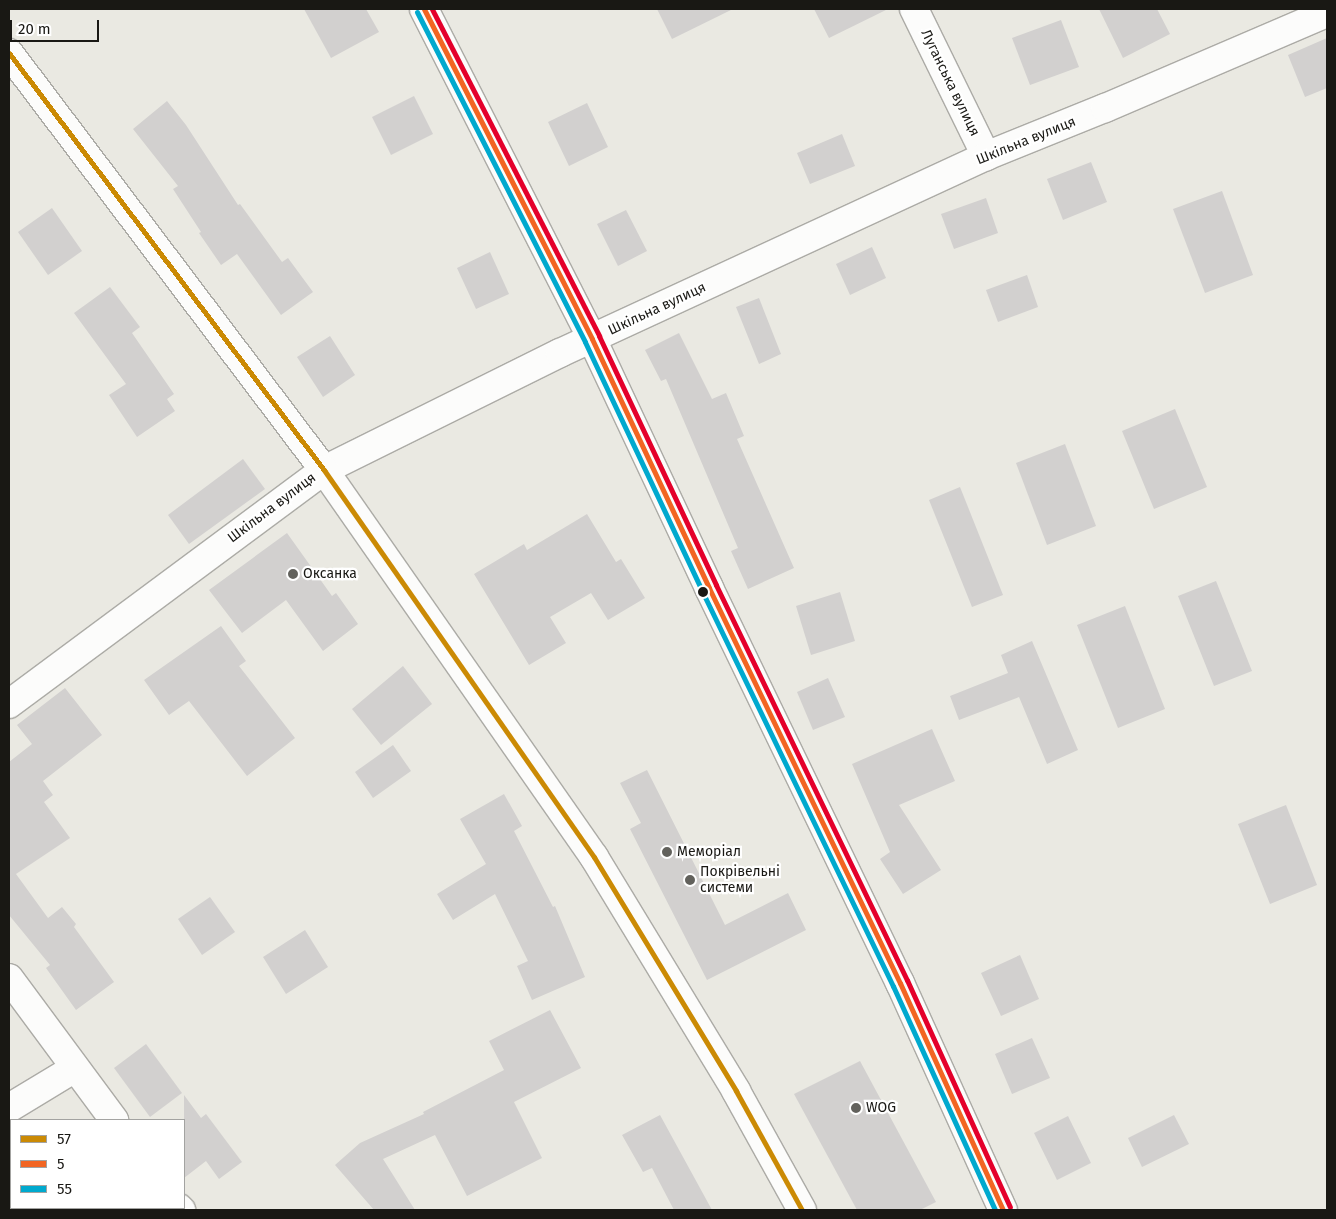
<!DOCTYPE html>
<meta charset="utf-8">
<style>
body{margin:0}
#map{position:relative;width:1336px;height:1219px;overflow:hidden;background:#eae9e2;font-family:"Fira Sans",sans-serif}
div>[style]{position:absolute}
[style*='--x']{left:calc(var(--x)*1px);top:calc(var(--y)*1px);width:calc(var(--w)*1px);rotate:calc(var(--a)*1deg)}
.building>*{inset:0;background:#d2d0cf}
.roads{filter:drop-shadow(1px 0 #acaba6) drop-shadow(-1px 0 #acaba6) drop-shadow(0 1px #acaba6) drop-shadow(0 -1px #acaba6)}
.minor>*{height:28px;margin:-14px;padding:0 14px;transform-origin:14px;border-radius:14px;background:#fcfcfb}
.major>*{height:28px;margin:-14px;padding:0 14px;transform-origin:14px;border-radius:14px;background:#fcfcfb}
.bus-1>*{height:5px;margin:-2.5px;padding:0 2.5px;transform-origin:2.5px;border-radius:2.5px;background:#cb8a04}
.bus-2>*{height:5px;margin:-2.5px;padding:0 2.5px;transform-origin:2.5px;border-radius:2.5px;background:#f26522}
.bus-3>*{height:5px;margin:-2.5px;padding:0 2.5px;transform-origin:2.5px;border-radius:2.5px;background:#00a9ce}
.bus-4>*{height:5px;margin:-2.5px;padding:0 2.5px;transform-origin:2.5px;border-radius:2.5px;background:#e4002b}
.dots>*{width:14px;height:14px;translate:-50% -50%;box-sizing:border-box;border:2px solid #fff;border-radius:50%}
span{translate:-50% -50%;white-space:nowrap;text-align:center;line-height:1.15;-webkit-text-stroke:4.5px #fff;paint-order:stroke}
.street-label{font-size:14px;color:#191814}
.poi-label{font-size:14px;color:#191814}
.left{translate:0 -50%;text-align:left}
.frame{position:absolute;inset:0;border:10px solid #191814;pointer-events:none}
.legend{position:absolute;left:10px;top:1119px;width:175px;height:90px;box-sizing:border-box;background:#fff;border:1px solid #a3a3a1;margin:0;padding:6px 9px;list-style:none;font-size:15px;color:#191814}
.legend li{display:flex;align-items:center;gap:10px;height:25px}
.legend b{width:25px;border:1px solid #a3a3a1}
.scale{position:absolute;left:10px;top:20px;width:89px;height:22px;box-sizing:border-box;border:2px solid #191814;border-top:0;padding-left:6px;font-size:15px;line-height:18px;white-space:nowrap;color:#191814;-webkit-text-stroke:4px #fff;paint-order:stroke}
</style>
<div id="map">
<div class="building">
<div style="clip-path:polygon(304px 9px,366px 9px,379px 32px,331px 58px)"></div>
<div style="clip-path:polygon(657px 9px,733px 9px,672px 39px)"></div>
<div style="clip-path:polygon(814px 9px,888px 9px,829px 38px)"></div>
<div style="clip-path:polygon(1099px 9px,1157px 9px,1170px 34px,1123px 58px)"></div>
<div style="clip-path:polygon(1061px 20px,1079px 67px,1030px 85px,1012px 38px)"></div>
<div style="clip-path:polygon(1327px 38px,1327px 88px,1305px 97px,1288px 55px)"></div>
<div style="clip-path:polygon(414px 96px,433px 134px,391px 155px,372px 117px)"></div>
<div style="clip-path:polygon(167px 101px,186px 125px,238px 205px,240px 204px,282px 262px,288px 258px,313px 292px,281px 315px,237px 254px,221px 265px,199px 233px,201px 232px,173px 189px,178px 186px,133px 129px)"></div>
<div style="clip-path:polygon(587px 103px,608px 147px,569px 166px,548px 122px)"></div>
<div style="clip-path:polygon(842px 134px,855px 166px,810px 184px,797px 153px)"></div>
<div style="clip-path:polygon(1091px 162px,1107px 202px,1063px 220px,1047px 179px)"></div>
<div style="clip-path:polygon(1222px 191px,1253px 275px,1205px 293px,1173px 209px)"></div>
<div style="clip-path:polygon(986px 198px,998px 233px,954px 249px,941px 214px)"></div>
<div style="clip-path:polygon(52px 208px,82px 251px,48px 275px,18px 232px)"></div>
<div style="clip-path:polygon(626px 210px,647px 251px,618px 266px,597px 224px)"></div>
<div style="clip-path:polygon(872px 247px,886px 278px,850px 295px,836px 264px)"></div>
<div style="clip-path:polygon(490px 252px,509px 294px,476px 309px,457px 268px)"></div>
<div style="clip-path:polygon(1027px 275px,1038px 307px,998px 322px,986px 290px)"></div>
<div style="clip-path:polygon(110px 287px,140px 327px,132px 333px,174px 394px,167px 399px,175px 411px,137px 437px,109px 395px,126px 384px,74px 313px)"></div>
<div style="clip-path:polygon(759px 298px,781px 354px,759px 364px,736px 307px)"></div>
<div style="clip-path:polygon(679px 333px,712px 399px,726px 393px,744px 436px,737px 439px,794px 568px,748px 589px,731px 551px,738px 548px,666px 379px,661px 381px,645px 350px)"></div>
<div style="clip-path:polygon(330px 336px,355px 375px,323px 397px,297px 357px)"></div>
<div style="clip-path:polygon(1175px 409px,1207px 487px,1154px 509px,1122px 431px)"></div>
<div style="clip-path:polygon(1065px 444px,1096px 526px,1047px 545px,1016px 463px)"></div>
<div style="clip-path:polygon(243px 459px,265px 489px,189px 544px,168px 515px)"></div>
<div style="clip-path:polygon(960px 487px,1003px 595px,972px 607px,929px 500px)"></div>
<div style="clip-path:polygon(587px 514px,616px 562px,621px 559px,645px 598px,608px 620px,591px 593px,550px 617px,566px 643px,529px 665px,474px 574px,524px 544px,527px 550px)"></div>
<div style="clip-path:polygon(287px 533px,332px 596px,336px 593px,358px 624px,323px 651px,286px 600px,242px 633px,209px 590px)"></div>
<div style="clip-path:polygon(1216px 581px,1252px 671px,1214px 686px,1178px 596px)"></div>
<div style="clip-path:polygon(840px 592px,855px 641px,811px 655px,796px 606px)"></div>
<div style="clip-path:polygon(1125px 606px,1165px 709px,1118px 728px,1077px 625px)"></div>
<div style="clip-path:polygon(221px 626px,246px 661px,239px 666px,295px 738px,247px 776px,189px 701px,169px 715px,144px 680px)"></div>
<div style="clip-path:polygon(1032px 641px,1078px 750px,1047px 764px,1019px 697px,959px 720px,950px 696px,1008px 673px,1001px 655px)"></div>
<div style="clip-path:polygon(403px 666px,432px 704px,381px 745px,352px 709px)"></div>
<div style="clip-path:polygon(828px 678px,845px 717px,813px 730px,797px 692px)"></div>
<div style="clip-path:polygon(65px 688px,102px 735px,43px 781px,53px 795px,44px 802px,70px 838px,16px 874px,48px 918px,62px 907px,76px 924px,74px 927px,114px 982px,76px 1010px,46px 968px,50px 965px,9px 915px,9px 762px,32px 744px,17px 725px)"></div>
<div style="clip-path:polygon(932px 729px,955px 781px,899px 805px,941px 870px,903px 894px,880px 859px,890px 852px,852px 764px)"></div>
<div style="clip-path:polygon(393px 745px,411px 771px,373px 798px,355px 772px)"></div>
<div style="clip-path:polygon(647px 770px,725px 925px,788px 893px,806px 930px,707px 980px,630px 829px,641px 823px,620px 783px)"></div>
<div style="clip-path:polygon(504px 794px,522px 826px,514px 831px,553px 907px,555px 906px,585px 977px,532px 1000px,517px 966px,528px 961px,495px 894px,453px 920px,437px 894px,486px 864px,460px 819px)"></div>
<div style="clip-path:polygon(1286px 805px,1317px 885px,1270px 904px,1238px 824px)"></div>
<div style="clip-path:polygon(210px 897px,235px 932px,202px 955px,178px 919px)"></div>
<div style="clip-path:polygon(305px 930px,328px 967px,286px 994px,263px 957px)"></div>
<div style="clip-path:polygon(1020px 955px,1039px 999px,1001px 1016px,981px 973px)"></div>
<div style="clip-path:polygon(550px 1010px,581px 1068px,514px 1102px,542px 1158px,467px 1196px,435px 1135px,383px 1159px,415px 1210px,374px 1210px,335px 1165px,360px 1143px,424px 1114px,423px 1112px,504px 1070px,489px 1041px)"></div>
<div style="clip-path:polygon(1032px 1038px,1050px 1078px,1012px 1094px,995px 1054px)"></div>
<div style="clip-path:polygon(146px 1044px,182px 1093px,150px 1117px,114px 1068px)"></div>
<div style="clip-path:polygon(860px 1061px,936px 1202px,920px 1210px,857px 1210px,794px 1094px)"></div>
<div style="clip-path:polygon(184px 1095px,201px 1118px,206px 1114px,242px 1162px,219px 1179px,206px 1161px,184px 1178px)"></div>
<div style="clip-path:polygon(660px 1115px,712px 1210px,674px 1210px,652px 1168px,643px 1172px,622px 1135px)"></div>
<div style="clip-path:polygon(1174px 1115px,1189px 1144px,1142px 1167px,1128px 1138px)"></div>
<div style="clip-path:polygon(1068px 1116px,1091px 1163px,1057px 1180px,1034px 1133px)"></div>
</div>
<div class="roads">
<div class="minor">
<div style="--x:914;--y:9;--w:164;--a:63.9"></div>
<div style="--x:9;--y:704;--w:392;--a:-36.6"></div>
<div style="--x:324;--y:470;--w:263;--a:-26.4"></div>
<div style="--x:560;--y:353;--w:469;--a:-24.8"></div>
<div style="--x:986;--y:156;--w:128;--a:-22"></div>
<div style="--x:1105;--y:108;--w:241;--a:-23.2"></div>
<div style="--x:9;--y:978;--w:177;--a:53.5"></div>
<div style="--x:9;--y:1108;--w:77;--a:-31.2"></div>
<div style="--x:179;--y:1208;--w:3;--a:45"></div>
</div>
<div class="major">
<div style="--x:424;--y:9;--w:370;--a:63"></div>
<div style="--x:592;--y:339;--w:275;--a:64.8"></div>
<div style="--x:709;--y:588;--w:439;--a:64.2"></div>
<div style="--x:900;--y:983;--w:249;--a:65.6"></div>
<div style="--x:9;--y:53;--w:523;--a:52.93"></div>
<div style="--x:324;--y:470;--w:472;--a:55.1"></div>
<div style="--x:594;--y:857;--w:274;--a:58.7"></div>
<div style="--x:736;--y:1091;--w:136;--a:61"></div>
</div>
</div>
<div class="bus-1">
<div style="--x:9;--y:53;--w:523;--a:52.93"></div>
<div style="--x:324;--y:470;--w:472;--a:55.1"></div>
<div style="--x:594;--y:857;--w:274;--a:58.7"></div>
<div style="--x:736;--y:1091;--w:136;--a:61"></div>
</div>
<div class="bus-2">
<div style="--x:424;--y:9;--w:370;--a:63"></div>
<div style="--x:592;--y:339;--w:275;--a:64.8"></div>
<div style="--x:709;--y:588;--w:439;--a:64.2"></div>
<div style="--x:900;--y:983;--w:249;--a:65.6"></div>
</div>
<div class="bus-3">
<div style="--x:417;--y:12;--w:370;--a:63"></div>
<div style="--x:585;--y:342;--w:275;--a:64.8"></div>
<div style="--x:702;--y:591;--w:439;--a:64.2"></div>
<div style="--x:893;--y:986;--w:246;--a:65.5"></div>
</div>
<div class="bus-4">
<div style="--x:432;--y:9;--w:367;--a:62.9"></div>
<div style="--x:599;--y:336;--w:275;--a:64.8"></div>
<div style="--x:716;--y:585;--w:439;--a:64.2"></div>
<div style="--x:907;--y:980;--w:249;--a:65.6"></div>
</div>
<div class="dots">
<div style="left:293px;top:574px;background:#62615c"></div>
<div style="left:703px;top:592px;background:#191814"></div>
<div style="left:667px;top:852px;background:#62615c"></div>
<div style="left:690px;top:880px;background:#62615c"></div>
<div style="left:856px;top:1108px;background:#62615c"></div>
</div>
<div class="street-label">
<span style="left:950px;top:83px;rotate:64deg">Луганська вулиця</span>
<span style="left:1026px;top:141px;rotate:-22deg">Шкільна вулиця</span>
<span style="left:657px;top:309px;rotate:-25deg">Шкільна вулиця</span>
<span style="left:272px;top:508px;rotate:-37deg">Шкільна вулиця</span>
</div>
<div class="poi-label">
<span class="left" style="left:303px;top:574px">Оксанка</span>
<span class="left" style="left:677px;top:852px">Меморіал</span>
<span class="left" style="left:700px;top:880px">Покрівельні<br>системи</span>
<span class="left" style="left:866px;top:1108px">WOG</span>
</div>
<div class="frame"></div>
<ul class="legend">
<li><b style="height:6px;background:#cb8a04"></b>57</li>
<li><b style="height:6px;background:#f26522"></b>5</li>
<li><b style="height:6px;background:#00a9ce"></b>55</li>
</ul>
<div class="scale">20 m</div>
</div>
